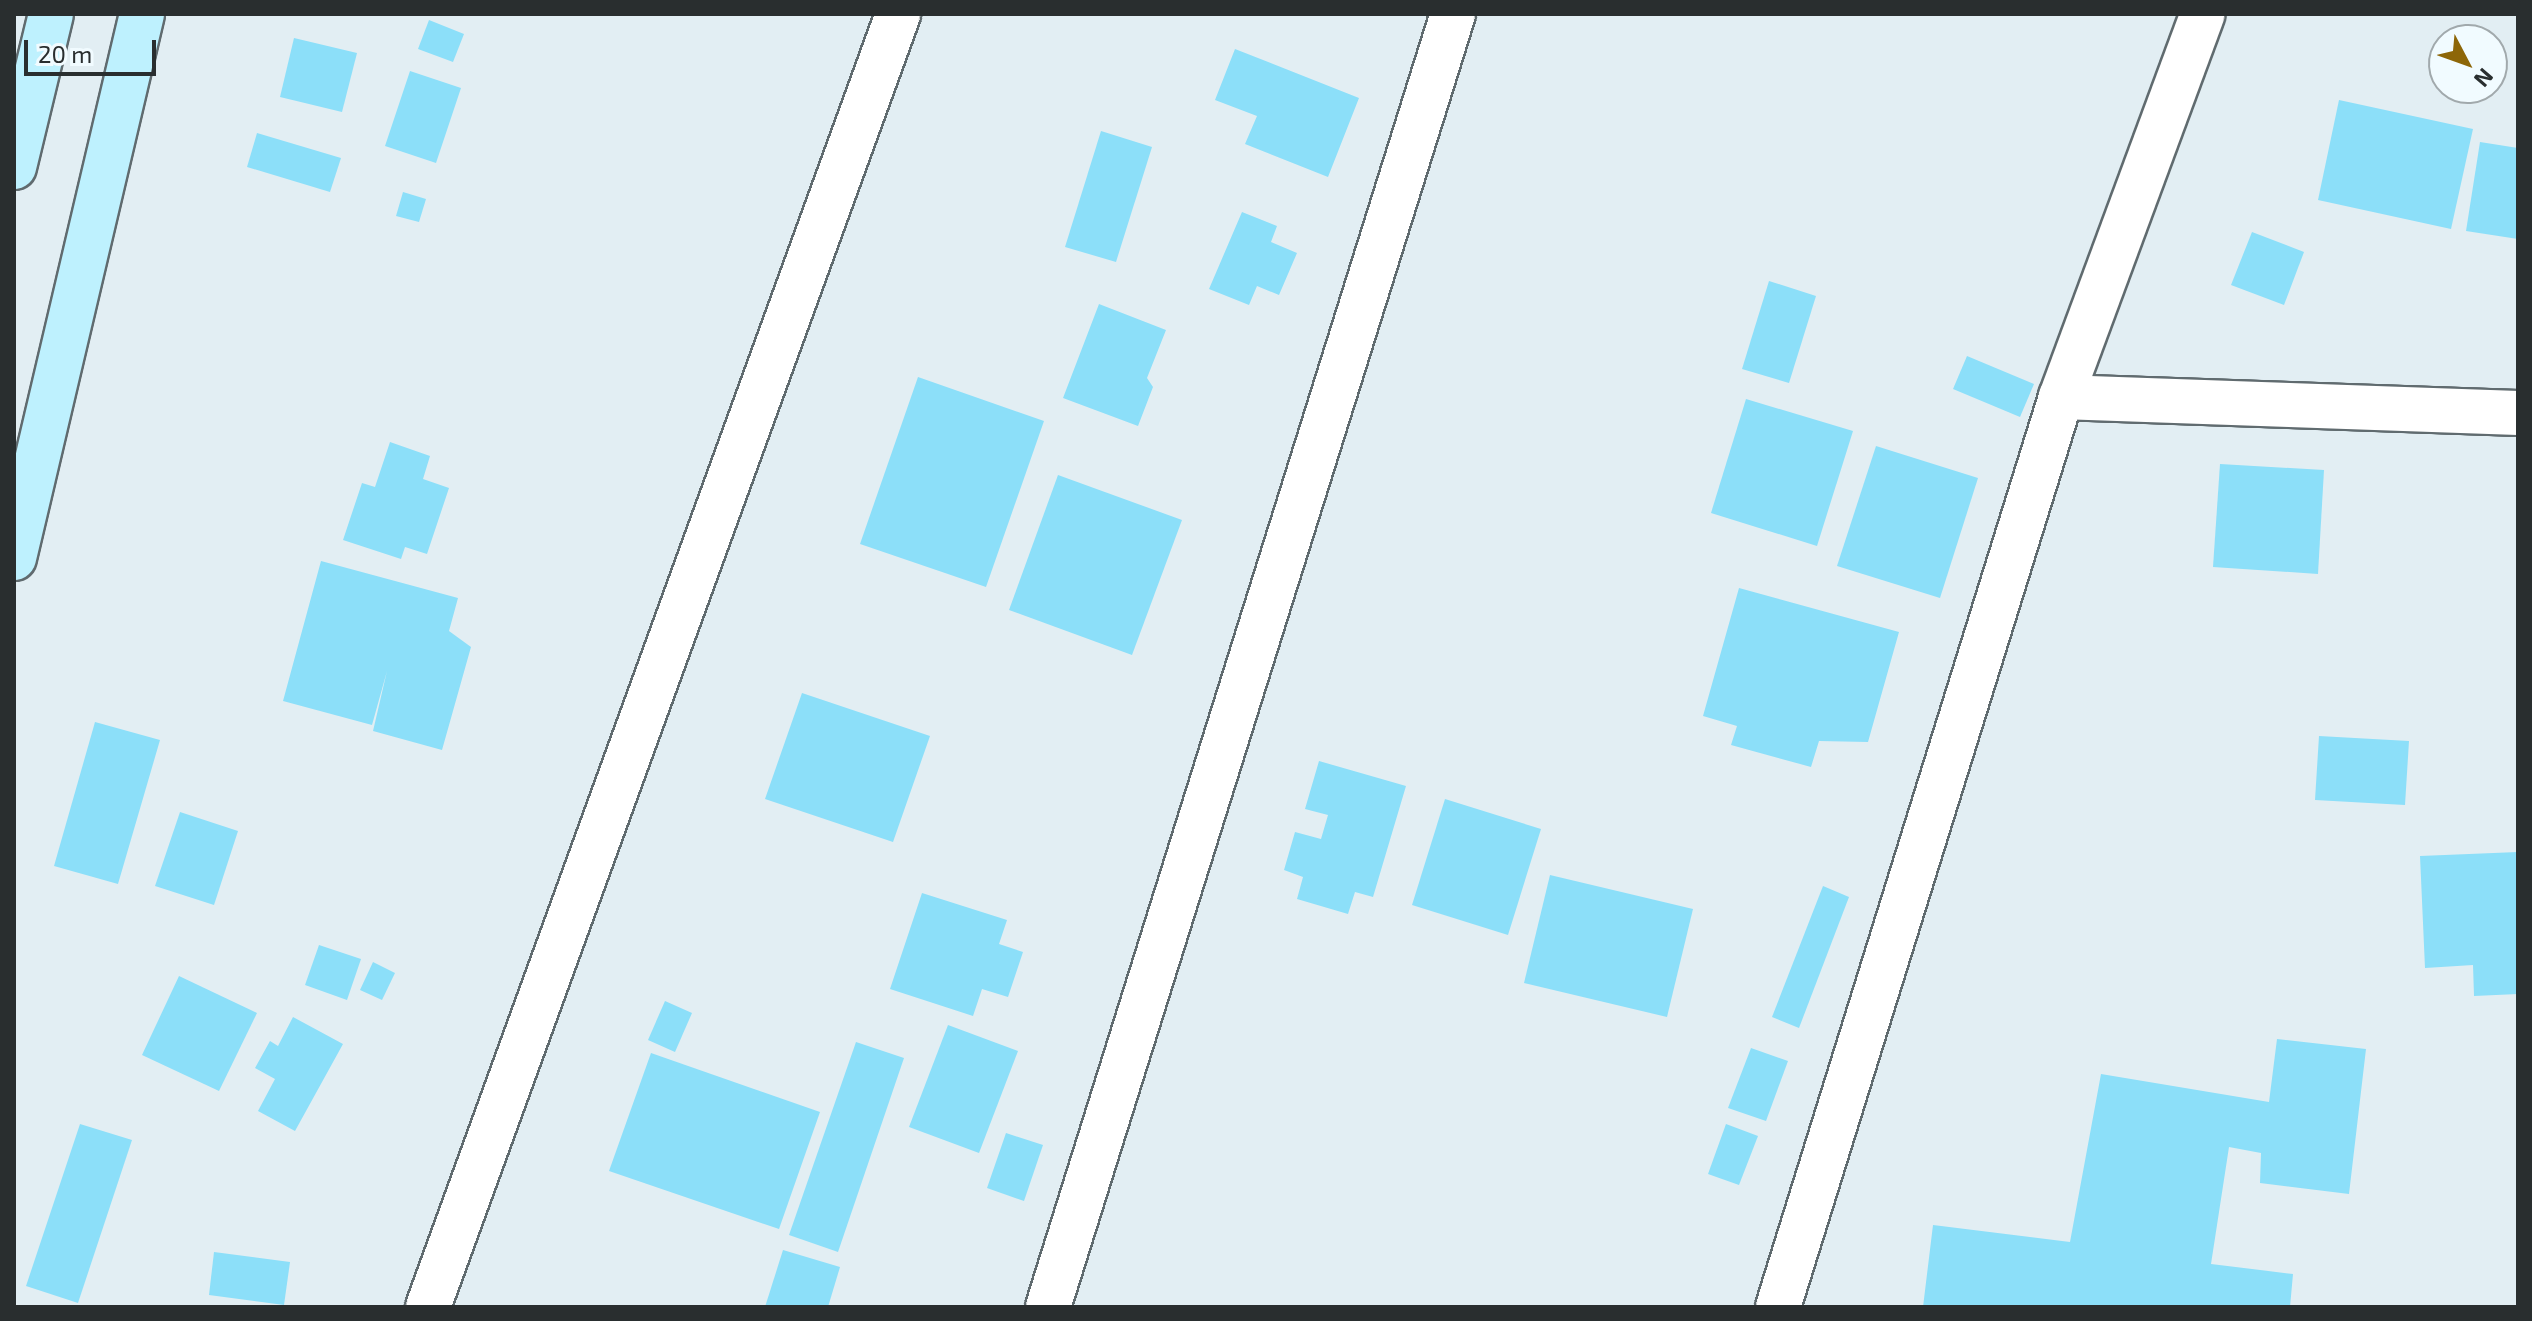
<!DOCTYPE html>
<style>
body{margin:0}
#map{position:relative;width:2532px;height:1321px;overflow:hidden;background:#e2eef3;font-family:"Exo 2",sans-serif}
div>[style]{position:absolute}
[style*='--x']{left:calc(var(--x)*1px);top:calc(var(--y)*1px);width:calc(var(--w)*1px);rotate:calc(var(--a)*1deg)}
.building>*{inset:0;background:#8cdff9}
.roads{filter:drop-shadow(2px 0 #606b6f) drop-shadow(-2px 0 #606b6f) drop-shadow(0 2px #606b6f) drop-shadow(0 -2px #606b6f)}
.street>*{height:44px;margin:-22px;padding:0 22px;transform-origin:22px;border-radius:22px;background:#fff}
.secondary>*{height:44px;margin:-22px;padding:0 22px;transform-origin:22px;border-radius:22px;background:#bef1fe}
span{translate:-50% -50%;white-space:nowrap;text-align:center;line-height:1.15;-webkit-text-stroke:8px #f1fbff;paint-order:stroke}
.frame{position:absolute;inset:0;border:16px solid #292e2f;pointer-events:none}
.north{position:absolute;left:2428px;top:24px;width:80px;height:80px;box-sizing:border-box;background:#f1fbff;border:2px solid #a1a9ac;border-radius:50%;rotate:131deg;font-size:22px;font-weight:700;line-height:32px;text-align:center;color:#292e2f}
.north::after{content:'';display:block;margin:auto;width:28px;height:36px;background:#8d6608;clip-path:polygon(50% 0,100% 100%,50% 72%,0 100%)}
.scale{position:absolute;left:24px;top:40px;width:132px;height:36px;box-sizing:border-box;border:4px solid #292e2f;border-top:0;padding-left:10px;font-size:24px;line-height:28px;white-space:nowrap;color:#292e2f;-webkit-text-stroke:6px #f1fbff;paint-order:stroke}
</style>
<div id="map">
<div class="building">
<div style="clip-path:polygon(429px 20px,464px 34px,453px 62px,418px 49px)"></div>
<div style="clip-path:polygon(294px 38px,357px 53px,342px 112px,280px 97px)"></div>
<div style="clip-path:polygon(1235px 49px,1359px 98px,1328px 177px,1245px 144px,1257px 116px,1215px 100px)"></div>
<div style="clip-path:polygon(410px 71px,461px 88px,436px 163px,385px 146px)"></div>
<div style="clip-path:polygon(2339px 100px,2473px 129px,2451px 229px,2318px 200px)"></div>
<div style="clip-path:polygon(1101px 131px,1152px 147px,1116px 262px,1065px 247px)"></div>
<div style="clip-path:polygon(257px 133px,341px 158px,330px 192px,247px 167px)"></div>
<div style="clip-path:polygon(2480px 142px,2518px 148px,2518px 239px,2466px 231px)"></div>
<div style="clip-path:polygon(403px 192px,426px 199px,419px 222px,396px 216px)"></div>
<div style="clip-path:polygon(1242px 212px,1277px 226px,1271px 242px,1297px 253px,1279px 295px,1257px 286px,1249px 305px,1209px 289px)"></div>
<div style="clip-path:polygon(2252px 232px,2304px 252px,2284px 305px,2231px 285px)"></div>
<div style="clip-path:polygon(1769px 281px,1816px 296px,1789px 383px,1742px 369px)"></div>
<div style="clip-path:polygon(1099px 304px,1166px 330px,1147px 378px,1153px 387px,1138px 426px,1063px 398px)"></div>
<div style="clip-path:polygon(1967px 356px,2034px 384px,2020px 417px,1953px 389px)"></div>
<div style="clip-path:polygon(918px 377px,1044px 421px,986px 587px,860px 544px)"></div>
<div style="clip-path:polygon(1746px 399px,1853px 431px,1817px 546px,1711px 513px)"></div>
<div style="clip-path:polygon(390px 442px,430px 456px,423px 479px,449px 488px,427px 554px,405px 547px,401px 559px,343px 540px,362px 483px,375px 487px)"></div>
<div style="clip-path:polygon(1876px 446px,1978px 478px,1940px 598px,1837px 566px)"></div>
<div style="clip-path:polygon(2220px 464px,2324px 470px,2318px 574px,2213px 567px)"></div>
<div style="clip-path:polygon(1058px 475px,1182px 520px,1132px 655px,1009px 610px)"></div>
<div style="clip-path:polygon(321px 561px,458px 598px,449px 631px,471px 647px,442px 750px,373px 731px,387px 671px,372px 725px,283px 701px)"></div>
<div style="clip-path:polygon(1739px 588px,1899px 632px,1868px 742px,1819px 741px,1811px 767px,1731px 745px,1737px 726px,1703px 716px)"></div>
<div style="clip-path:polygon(802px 693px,930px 736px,893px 842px,765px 799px)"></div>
<div style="clip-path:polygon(95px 722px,160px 740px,118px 884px,54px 866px)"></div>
<div style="clip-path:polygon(2319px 736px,2409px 741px,2405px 805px,2315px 800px)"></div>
<div style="clip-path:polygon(1319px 761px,1406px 786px,1373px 897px,1355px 892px,1348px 914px,1297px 899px,1303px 877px,1284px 870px,1295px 832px,1321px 839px,1328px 815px,1305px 809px)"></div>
<div style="clip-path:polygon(1445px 799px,1541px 829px,1508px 935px,1412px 905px)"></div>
<div style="clip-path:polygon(180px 812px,238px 831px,214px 905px,155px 886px)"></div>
<div style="clip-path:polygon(2518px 852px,2518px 994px,2474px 996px,2473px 965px,2425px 968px,2420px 856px)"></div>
<div style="clip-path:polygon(1550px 875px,1693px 909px,1667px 1017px,1524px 983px)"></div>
<div style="clip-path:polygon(1823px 886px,1849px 897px,1799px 1028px,1772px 1017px)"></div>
<div style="clip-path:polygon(922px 893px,1007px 920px,999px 944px,1023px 952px,1008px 997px,982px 989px,973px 1016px,890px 989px)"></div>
<div style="clip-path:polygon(319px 945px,361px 959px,347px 1000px,305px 985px)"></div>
<div style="clip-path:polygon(373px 962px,395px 973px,382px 1000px,360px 990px)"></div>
<div style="clip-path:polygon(179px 976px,257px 1013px,219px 1091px,142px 1055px)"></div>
<div style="clip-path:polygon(665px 1001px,692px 1013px,675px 1052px,648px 1040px)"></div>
<div style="clip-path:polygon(293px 1017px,343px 1044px,295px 1131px,258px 1111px,275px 1079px,255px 1068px,270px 1041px,278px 1046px)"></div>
<div style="clip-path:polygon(948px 1025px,1018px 1051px,979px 1153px,909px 1127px)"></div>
<div style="clip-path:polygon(2277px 1039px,2366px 1049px,2349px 1194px,2260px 1183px,2261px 1153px,2229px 1147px,2211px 1264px,2293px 1274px,2290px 1307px,1923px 1307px,1933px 1225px,2070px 1242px,2101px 1074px,2269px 1102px)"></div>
<div style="clip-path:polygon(856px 1042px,904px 1058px,838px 1252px,789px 1235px)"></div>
<div style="clip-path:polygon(1751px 1048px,1788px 1061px,1766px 1121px,1728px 1108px)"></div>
<div style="clip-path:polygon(651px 1053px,820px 1112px,779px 1229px,609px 1171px)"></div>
<div style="clip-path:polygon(80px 1124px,132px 1140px,78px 1303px,26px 1286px)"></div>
<div style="clip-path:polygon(1726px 1124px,1758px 1136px,1739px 1185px,1708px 1174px)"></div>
<div style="clip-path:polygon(1006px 1133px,1043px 1145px,1024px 1201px,987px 1188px)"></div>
<div style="clip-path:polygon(783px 1250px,840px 1267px,828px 1307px,765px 1307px)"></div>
<div style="clip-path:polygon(214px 1252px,290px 1262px,284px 1305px,209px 1295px)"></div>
</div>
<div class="roads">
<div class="street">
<div style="--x:2061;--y:397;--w:457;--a:2"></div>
<div style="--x:428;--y:1307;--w:1376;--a:-70.02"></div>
<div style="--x:1048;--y:1307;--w:1355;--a:-72.61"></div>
<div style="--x:1778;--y:1307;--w:953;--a:-72.72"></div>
<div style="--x:2061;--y:397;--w:408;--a:-69.7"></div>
</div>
<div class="secondary">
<div style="--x:14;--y:167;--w:157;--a:-76.4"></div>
<div style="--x:14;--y:558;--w:559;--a:-76.76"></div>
</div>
</div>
<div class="frame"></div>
<div class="north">N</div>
<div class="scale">20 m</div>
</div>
